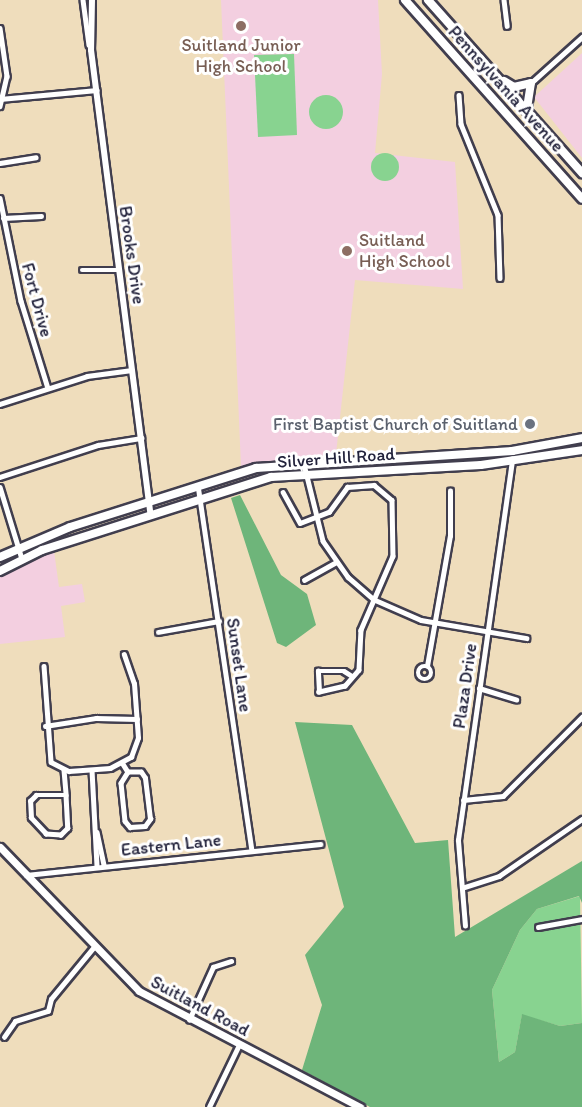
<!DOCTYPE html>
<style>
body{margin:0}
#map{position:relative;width:582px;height:1107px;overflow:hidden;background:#efddbc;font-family:Itim,sans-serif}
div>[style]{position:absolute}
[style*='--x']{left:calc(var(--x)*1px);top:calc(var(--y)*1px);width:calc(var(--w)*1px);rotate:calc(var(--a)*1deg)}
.built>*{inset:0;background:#f3cfe0}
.green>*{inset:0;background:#88d390}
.round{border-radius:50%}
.forest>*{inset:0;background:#6eb57a}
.roads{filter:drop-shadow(2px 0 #413e4e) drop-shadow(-2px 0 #413e4e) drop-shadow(0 2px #413e4e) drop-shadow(0 -2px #413e4e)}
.minor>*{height:4.5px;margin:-2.25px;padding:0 2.25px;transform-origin:2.25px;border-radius:2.25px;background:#fff}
.minor>.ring{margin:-2.25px;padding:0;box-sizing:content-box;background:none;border:4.5px solid #fff;border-radius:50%}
.tertiary>*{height:6px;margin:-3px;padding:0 3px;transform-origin:3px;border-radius:3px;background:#fff}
.secondary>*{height:7px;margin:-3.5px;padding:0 3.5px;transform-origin:3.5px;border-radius:3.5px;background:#fff}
.primary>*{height:8px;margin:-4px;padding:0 4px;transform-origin:4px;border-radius:4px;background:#fff}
.trunk>*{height:8px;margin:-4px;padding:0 4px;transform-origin:4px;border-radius:4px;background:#fff}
.dots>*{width:16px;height:16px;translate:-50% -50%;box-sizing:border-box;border:3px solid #fff;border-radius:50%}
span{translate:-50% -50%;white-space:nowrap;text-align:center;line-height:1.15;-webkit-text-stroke:6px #fff;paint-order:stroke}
.education-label{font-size:18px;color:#785e54}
.left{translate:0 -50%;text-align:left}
.street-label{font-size:18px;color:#22223b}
.worship-label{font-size:18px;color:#5b616d}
.right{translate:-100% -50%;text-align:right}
</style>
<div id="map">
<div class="built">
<div style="clip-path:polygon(221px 0,378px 0,382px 74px,375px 153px,455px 162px,463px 289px,355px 280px,336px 454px,241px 467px)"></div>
<div style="clip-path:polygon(582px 53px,582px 158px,534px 97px)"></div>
<div style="clip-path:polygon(54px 551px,59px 587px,82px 584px,85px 602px,61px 606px,65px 637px,0 644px,0 577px)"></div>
</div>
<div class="green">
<div style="clip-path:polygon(294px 54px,297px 135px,258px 137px,254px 55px)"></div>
<div class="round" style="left:309px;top:95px;width:34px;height:34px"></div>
<div class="round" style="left:371px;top:153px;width:28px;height:28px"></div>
<div style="clip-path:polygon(580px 896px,582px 1023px,560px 1026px,522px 1015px,515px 1052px,499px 1062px,492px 990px,520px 930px,537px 909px)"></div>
</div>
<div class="forest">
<div style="clip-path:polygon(240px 495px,281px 575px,307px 594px,316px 625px,286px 647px,277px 643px,231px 498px)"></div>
<div style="clip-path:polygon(295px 722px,352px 725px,415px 843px,448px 840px,455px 937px,582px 861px,582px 903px,579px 896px,537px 909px,520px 930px,492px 990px,499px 1062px,515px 1052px,522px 1014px,560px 1026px,582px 1023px,582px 1107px,370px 1107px,302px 1070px,322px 1005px,305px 955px,344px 907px)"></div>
</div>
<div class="roads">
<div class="minor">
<div style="--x:83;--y:0;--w:45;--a:82.4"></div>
<div style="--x:504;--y:0;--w:26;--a:83"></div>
<div style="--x:0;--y:28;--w:49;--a:81.7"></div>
<div style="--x:7;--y:76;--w:31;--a:103"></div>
<div style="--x:531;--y:83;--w:69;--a:-42"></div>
<div style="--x:459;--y:95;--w:29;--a:86"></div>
<div style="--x:461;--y:124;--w:98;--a:67.9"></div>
<div style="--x:498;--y:215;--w:63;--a:88.2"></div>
<div style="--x:0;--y:99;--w:97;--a:-5.3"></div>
<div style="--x:0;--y:163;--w:36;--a:-9"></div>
<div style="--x:0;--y:198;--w:105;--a:78.5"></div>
<div style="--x:21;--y:301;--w:91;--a:72.8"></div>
<div style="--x:3;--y:218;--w:38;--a:-3"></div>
<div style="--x:82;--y:270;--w:37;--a:0"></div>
<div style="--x:0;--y:404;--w:91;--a:-17.8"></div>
<div style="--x:87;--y:376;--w:45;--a:-7.6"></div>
<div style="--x:304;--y:464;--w:79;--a:76.1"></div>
<div style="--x:323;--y:541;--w:44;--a:55.2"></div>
<div style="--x:348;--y:577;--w:33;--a:41"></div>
<div style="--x:373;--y:599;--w:52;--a:23.6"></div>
<div style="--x:421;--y:620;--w:107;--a:9.7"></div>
<div style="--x:0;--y:477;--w:103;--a:-18.1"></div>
<div style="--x:98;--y:445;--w:44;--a:-9.2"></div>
<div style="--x:198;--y:485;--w:368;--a:81.6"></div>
<div style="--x:0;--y:487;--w:75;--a:73"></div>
<div style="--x:283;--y:492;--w:35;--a:61"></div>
<div style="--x:300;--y:523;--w:31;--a:-21"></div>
<div style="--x:329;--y:512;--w:31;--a:-54"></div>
<div style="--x:347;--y:487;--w:27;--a:-4"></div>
<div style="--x:374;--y:485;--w:23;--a:40"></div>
<div style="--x:392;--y:500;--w:56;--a:89"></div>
<div style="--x:393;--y:556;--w:81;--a:113.4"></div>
<div style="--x:361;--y:630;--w:40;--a:92.9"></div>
<div style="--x:359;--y:670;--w:21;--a:131"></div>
<div style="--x:345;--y:686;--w:27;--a:167"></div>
<div style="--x:319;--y:692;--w:21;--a:-93"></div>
<div style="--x:318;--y:671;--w:26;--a:0"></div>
<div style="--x:344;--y:671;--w:9;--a:32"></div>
<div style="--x:304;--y:580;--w:37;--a:-29"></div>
<div style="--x:158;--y:632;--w:62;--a:-10.2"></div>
<div class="ring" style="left:418px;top:666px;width:9.5px;height:9.5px"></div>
<div style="--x:44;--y:666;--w:96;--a:85.8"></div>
<div style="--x:51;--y:762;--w:20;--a:27"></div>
<div style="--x:69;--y:771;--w:41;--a:-4.2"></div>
<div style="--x:110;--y:768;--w:24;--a:-28"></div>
<div style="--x:131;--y:757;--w:20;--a:-70"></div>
<div style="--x:138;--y:738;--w:54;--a:-94.2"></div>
<div style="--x:134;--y:684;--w:31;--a:-109"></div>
<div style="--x:427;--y:666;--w:132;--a:-80"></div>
<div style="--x:450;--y:536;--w:45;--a:-90"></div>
<div style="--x:479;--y:688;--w:39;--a:17"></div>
<div style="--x:45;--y:726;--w:52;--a:-8.9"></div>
<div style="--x:96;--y:718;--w:41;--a:1.4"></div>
<div style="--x:123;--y:764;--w:9;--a:58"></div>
<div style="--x:128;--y:772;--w:13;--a:122"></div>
<div style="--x:121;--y:783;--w:38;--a:84"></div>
<div style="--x:125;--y:821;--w:8;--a:50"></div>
<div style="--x:130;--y:827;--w:15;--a:-4"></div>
<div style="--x:145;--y:826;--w:9;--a:-54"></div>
<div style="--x:150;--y:819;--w:41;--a:-97"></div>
<div style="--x:145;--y:778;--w:7;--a:-124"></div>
<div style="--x:141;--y:772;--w:13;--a:180"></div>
<div style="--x:64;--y:770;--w:25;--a:85"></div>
<div style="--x:66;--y:795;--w:33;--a:87"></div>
<div style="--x:68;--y:828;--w:10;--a:135"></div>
<div style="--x:61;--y:835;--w:15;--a:-176"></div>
<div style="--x:46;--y:834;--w:22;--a:-133"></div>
<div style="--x:31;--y:818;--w:17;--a:-93"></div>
<div style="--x:30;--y:801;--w:8;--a:-45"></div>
<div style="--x:36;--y:795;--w:30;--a:0"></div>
<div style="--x:92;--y:770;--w:96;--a:87"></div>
<div style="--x:463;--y:800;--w:40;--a:-5.7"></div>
<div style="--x:503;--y:796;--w:112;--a:-45"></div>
<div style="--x:97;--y:832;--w:34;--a:78"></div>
<div style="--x:26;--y:875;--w:296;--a:-6"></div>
<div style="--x:462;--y:888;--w:39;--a:-18"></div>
<div style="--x:499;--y:876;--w:101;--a:-34.5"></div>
<div style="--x:465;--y:926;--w:86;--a:-94.7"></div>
<div style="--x:458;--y:840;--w:385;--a:-81.9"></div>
<div style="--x:538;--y:927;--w:45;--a:-10.3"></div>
<div style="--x:189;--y:1020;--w:58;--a:-65.6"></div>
<div style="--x:213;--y:967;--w:19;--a:-18"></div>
<div style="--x:4;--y:1037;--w:19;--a:-55"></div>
<div style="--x:15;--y:1021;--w:34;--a:-17"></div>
<div style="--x:48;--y:1011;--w:12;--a:-76"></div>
<div style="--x:51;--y:999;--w:66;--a:-50.5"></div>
<div style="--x:209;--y:1107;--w:69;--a:-64.2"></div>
</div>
<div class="tertiary">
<div style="--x:92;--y:0;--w:50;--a:91.1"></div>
<div style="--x:91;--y:50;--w:467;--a:82.7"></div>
</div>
<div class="secondary">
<div style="--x:0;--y:847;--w:200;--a:46"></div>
<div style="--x:139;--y:991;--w:250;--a:27.7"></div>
</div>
<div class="primary">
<div style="--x:0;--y:557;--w:76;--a:-23.2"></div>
<div style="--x:70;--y:527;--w:195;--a:-17.6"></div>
<div style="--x:256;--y:468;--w:257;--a:-3.8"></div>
<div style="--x:512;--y:451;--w:71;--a:-10.5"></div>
<div style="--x:0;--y:571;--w:47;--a:-26.6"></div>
<div style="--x:42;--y:550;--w:240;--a:-17.7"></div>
<div style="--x:271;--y:477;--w:210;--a:-3.3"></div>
<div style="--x:481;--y:465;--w:102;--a:-8.4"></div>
</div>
<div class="trunk">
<div style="--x:405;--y:0;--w:266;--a:48.3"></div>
<div style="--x:428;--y:0;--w:232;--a:48.3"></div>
<div style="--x:504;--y:81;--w:12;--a:31"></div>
<div style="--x:514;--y:87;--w:17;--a:-13"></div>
<div style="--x:527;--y:108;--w:25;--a:-81"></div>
</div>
</div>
<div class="dots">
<div style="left:241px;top:26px;background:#8d6e63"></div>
<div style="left:347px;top:251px;background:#8d6e63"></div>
<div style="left:530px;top:424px;background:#6b7280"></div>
</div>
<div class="education-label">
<span style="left:241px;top:56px">Suitland Junior<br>High School</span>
<span class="left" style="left:359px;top:251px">Suitland<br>High School</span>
</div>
<div class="street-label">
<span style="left:506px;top:89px;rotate:48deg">Pennsylvania Avenue</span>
<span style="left:132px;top:255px;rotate:82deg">Brooks Drive</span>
<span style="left:37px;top:300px;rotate:75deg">Fort Drive</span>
<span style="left:336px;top:458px;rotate:-4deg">Silver Hill Road</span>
<span style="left:239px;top:665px;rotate:82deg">Sunset Lane</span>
<span style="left:465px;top:686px;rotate:-82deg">Plaza Drive</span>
<span style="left:171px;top:845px;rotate:-6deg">Eastern Lane</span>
<span style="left:200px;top:1006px;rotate:28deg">Suitland Road</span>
</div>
<div class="worship-label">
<span class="right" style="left:518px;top:424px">First Baptist Church of Suitland</span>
</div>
</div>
